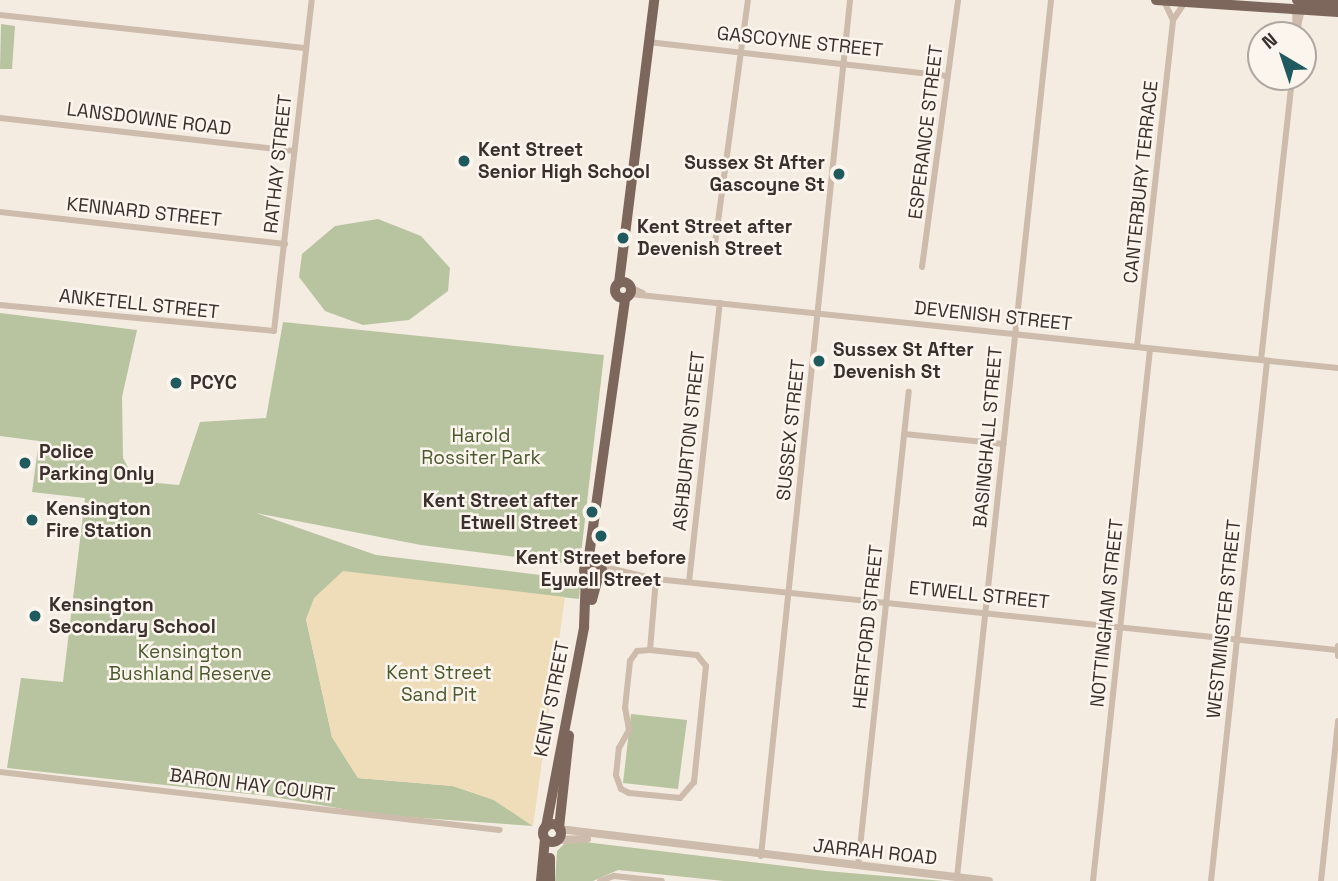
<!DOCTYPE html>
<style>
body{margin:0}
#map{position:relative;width:1338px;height:881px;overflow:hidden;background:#f4ebe1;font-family:"Space Grotesk",sans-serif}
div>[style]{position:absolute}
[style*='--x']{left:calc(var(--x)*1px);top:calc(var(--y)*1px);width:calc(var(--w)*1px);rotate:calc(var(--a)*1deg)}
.green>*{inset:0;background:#b8c4a0}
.sand>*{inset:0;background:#efdcb8}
.minor>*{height:6px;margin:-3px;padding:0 3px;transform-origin:3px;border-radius:3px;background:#cdbbac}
.tertiary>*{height:8px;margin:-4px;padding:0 4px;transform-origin:4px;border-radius:4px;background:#cdbbac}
.primary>*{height:10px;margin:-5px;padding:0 5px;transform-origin:5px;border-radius:5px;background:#7d675c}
.primary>.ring{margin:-5px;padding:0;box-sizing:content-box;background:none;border:10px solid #7d675c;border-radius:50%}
.dots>*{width:19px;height:19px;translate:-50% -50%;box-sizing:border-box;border:4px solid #fbf5ee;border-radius:50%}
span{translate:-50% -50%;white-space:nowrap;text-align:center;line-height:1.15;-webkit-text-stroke:5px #fbf5ee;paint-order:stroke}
.street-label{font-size:19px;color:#3b302b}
.poi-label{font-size:19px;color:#3b302b;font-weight:700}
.left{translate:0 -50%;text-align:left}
.right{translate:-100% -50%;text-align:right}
.park-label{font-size:19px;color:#4a5a2e}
.north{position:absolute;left:1247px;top:21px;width:70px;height:70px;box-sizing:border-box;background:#fbf5ee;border:2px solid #aea6a0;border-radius:50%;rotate:321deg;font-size:19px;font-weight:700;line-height:28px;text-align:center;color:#3b302b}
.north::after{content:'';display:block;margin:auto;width:24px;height:32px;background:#1f5a5e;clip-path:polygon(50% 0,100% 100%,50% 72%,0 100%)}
</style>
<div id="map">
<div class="green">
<div style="clip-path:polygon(1px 24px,15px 26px,12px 69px,0 69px)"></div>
<div style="clip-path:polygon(378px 219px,421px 236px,450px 268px,448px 291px,409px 320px,363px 325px,325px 311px,299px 277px,302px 254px,335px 226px)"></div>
<div style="clip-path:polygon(0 313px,137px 330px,122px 397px,123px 458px,135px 481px,179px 485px,200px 422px,266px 418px,283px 322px,604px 355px,581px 554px,572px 564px,421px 545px,256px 513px,376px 555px,573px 579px,580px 587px,579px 599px,343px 572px,306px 619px,332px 737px,358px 778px,453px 786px,494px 800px,533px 826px,378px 815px,268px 796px,7px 768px,21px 678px,63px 682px,85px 498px,32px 492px,39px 441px,0 436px)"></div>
<div style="clip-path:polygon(631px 714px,687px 720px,678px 789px,623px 783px)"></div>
<div style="clip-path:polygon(568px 840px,826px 871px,944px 881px,724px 881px,618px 870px,593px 881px,555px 881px,557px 851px)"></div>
</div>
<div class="sand">
<div style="clip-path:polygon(343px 571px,565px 597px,533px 826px,494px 800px,453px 786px,358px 778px,332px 737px,306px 619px,314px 598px)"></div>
</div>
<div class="minor">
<div style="--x:1164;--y:1;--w:21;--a:65"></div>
<div style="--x:1295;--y:9;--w:26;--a:88"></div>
<div style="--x:0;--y:15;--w:308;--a:6.2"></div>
<div style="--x:1297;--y:32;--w:24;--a:-78"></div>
<div style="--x:648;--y:42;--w:301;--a:6.5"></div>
<div style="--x:0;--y:118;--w:296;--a:6.4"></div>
<div style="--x:0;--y:212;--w:287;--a:6.4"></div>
<div style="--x:714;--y:251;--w:253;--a:-82.3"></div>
<div style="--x:922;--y:267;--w:269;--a:-82.3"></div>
<div style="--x:630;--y:287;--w:14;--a:25"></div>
<div style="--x:630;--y:294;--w:712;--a:5.97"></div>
<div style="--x:0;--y:305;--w:275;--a:5.4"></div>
<div style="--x:274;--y:331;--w:333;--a:-83.5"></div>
<div style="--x:1137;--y:347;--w:329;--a:-83.7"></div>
<div style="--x:1173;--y:20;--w:22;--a:-56"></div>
<div style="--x:1261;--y:360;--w:285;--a:-83.7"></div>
<div style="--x:904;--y:434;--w:100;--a:5.8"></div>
<div style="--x:600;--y:566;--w:57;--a:13.1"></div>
<div style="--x:656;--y:579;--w:684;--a:5.96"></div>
<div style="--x:689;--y:582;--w:281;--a:-83.7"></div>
<div style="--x:1338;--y:646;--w:10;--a:90"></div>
<div style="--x:650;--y:650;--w:47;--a:6.1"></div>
<div style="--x:697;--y:655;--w:14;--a:51"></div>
<div style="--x:706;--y:666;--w:117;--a:95.9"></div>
<div style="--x:694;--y:782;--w:21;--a:131"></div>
<div style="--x:680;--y:798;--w:51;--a:-174.4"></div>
<div style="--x:629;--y:793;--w:9;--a:-153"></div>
<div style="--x:621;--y:789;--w:15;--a:-110"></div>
<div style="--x:616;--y:775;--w:27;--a:-84"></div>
<div style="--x:619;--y:748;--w:21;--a:-61"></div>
<div style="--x:629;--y:730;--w:22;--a:-100"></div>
<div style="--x:625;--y:708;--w:47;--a:-83.9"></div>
<div style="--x:630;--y:661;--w:12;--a:-55"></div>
<div style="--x:637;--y:651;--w:13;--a:-4"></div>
<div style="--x:650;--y:650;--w:71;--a:-85.2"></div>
<div style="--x:0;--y:772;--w:503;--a:6.62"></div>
<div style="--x:761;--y:856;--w:861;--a:-84.06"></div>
<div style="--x:858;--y:866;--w:477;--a:-83.9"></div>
<div style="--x:957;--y:877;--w:882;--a:-83.88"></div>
<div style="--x:600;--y:881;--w:15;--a:-20"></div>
<div style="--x:614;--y:876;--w:48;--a:5.9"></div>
<div style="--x:1093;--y:881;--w:535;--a:-83.88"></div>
<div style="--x:1211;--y:881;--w:523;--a:-83.85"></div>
<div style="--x:1321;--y:881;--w:161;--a:-83.9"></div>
</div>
<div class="tertiary">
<div style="--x:559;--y:829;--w:433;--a:6.9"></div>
<div style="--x:557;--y:840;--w:30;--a:-2"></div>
</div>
<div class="primary">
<div style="--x:1156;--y:0;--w:182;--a:3.8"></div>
<div style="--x:1297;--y:0;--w:41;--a:4.2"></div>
<div class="ring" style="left:615px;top:282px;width:6px;height:6px"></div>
<div style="--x:619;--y:283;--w:285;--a:-82.9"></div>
<div class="ring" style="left:584px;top:562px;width:8px;height:8px"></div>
<div style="--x:588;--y:563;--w:267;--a:-82"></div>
<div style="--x:592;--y:600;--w:24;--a:-75"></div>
<div class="ring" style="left:543px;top:824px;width:8px;height:8px"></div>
<div style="--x:546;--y:827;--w:204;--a:-79.2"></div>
<div style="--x:584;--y:627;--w:51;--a:-87.8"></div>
<div style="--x:559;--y:828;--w:93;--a:-83.8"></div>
<div style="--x:541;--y:881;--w:42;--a:-84.6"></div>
<div style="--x:550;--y:881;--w:23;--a:-90"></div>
</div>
<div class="dots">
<div style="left:464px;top:161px;background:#1f5a5e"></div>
<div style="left:839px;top:174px;background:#1f5a5e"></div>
<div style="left:623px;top:238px;background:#1f5a5e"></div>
<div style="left:819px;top:361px;background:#1f5a5e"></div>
<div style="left:176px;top:383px;background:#1f5a5e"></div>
<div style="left:25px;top:463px;background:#1f5a5e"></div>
<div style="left:592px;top:512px;background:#1f5a5e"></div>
<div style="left:32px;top:520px;background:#1f5a5e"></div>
<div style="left:601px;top:536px;background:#1f5a5e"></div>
<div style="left:35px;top:616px;background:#1f5a5e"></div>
</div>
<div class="street-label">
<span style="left:800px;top:42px;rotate:6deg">GASCOYNE STREET</span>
<span style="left:149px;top:119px;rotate:7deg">LANSDOWNE ROAD</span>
<span style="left:926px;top:132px;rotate:-83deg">ESPERANCE STREET</span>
<span style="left:278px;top:164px;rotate:-84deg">RATHAY STREET</span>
<span style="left:1141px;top:182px;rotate:-84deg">CANTERBURY TERRACE</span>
<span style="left:144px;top:212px;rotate:6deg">KENNARD STREET</span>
<span style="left:139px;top:304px;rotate:6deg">ANKETELL STREET</span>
<span style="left:993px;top:316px;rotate:6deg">DEVENISH STREET</span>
<span style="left:791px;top:430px;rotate:-84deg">SUSSEX STREET</span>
<span style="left:988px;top:437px;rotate:-85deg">BASINGHALL STREET</span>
<span style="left:689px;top:441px;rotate:-84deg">ASHBURTON STREET</span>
<span style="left:979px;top:595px;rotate:6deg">ETWELL STREET</span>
<span style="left:1107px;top:613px;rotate:-84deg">NOTTINGHAM STREET</span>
<span style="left:1224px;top:619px;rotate:-84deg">WESTMINSTER STREET</span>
<span style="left:868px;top:627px;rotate:-84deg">HERTFORD STREET</span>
<span style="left:552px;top:699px;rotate:-79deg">KENT STREET</span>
<span style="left:252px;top:785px;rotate:7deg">BARON HAY COURT</span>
<span style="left:875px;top:852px;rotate:6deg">JARRAH ROAD</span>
</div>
<div class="poi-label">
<span class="left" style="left:478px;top:161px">Kent Street<br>Senior High School</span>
<span class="right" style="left:825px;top:174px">Sussex St After<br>Gascoyne St</span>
<span class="left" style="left:637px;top:238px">Kent Street after<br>Devenish Street</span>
<span class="left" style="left:833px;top:361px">Sussex St After<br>Devenish St</span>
<span class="left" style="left:190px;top:383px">PCYC</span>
<span class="left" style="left:39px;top:463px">Police<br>Parking Only</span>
<span class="right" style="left:578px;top:512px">Kent Street after<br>Etwell Street</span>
<span class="left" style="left:46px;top:520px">Kensington<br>Fire Station</span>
<span style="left:601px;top:569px">Kent Street before<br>Eywell Street</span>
<span class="left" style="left:49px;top:616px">Kensington<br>Secondary School</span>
</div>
<div class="park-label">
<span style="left:481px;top:447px">Harold<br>Rossiter Park</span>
<span style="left:190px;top:663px">Kensington<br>Bushland Reserve</span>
<span style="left:439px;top:684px">Kent Street<br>Sand Pit</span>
</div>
<div class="north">N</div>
</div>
